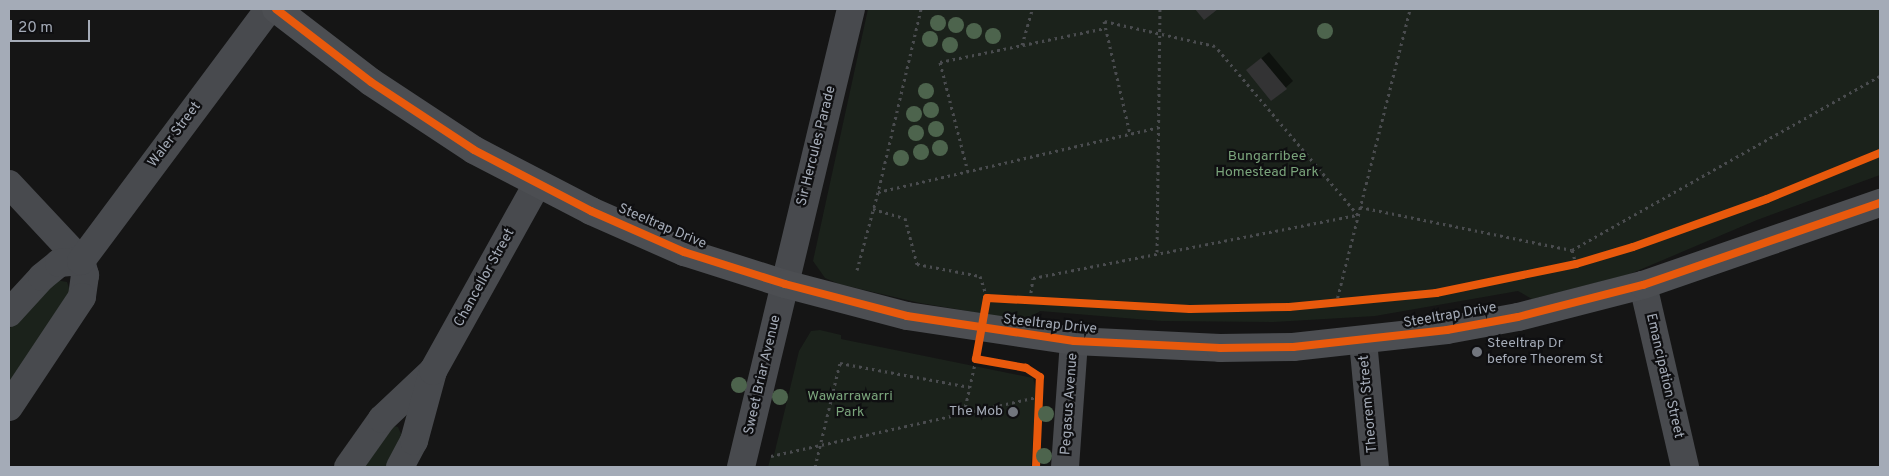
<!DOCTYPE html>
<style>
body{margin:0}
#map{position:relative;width:1889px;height:476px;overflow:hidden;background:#151515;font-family:Overpass,sans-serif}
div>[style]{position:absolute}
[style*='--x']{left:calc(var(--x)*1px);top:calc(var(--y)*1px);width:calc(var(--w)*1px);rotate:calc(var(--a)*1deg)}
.green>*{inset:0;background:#1b221b}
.shadow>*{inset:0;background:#0007}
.building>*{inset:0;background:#333334}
.path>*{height:3px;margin-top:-1.5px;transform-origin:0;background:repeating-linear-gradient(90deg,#4a4c4f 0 2.5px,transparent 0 6.5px)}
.street>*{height:28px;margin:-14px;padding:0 14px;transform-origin:14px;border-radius:14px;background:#484a4e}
.secondary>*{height:28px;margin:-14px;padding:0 14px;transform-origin:14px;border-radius:14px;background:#4c4e52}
.cycleway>*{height:8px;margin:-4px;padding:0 4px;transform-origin:4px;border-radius:4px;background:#e8590c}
.trees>*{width:16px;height:16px;margin:-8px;border-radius:50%;background:#4d644d}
.dots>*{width:14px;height:14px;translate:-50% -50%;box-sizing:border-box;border:2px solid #0f0f11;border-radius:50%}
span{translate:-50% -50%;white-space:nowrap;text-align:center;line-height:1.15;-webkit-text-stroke:4.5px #0f0f11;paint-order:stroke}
.street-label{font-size:14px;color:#a4abb7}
.park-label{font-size:14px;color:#7aa47b}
.poi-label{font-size:14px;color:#a4abb7}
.left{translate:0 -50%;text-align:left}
.right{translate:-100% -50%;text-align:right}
.frame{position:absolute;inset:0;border:10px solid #a4abb7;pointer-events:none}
.scale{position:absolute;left:10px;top:20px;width:80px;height:22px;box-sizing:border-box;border:2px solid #a4abb7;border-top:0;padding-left:6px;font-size:15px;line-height:18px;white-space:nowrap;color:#a4abb7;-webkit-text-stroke:4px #0f0f11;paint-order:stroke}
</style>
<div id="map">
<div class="green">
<div style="clip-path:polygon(868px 9px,1880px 9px,1880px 175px,1757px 220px,1630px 274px,1532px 299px,1518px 291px,1375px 316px,1273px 322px,1161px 321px,1040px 311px,1027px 321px,920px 303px,839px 284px,825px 278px,813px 261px)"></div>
<div style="clip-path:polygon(56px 280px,67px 282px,70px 291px,9px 384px,9px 329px)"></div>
<div style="clip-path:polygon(820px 330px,841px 335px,841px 339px,1033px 378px,1036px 389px,1031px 467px,768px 467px,771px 456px,774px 455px,799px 351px,811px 331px)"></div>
<div style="clip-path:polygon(394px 426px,398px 427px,402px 436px,386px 467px,361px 467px)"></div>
</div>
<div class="shadow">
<div style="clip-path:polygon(1269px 52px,1293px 81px,1272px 100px,1247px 70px)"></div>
</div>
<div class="building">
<div style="clip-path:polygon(1195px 9px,1218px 9px,1204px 20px)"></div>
<div style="clip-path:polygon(1261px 58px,1287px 89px,1271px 101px,1246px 70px)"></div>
</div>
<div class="path">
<div style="--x:921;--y:9;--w:188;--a:103.2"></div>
<div style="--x:878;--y:192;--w:288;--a:-13"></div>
<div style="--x:1022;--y:45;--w:37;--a:-74"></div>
<div style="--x:968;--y:172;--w:114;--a:-104.3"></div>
<div style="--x:940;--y:62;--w:168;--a:-11.6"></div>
<div style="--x:1360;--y:207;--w:216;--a:11.5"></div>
<div style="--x:1572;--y:250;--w:354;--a:-29.5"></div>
<div style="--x:873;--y:209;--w:33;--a:16"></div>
<div style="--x:905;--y:218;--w:48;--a:75.4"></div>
<div style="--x:917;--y:264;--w:64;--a:10.8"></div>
<div style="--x:980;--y:276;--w:23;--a:72"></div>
<div style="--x:1572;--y:250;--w:15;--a:74"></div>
<div style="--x:1157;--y:252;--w:243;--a:-89.3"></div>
<div style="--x:857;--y:270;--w:81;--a:-74.9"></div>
<div style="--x:1030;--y:299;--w:21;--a:-82"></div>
<div style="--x:1033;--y:278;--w:331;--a:-11"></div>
<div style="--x:1358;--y:215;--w:221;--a:-130.2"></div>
<div style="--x:1215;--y:46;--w:114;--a:-167.3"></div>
<div style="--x:1104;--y:21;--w:116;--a:77"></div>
<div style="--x:1336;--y:304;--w:304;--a:-75.9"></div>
<div style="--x:964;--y:413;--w:55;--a:-77.5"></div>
<div style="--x:771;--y:456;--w:277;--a:-12.5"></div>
<div style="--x:815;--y:467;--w:107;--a:-76.5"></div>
<div style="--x:840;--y:363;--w:132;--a:10.5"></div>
</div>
<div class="street">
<div style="--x:9;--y:184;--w:105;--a:46.9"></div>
<div style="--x:81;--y:261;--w:15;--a:74"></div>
<div style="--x:85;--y:275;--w:22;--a:98"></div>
<div style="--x:82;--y:297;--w:132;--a:123.6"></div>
<div style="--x:1643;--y:285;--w:187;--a:77"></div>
<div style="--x:9;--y:313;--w:49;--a:-47.5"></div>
<div style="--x:42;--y:277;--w:22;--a:-39"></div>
<div style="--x:59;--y:263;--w:22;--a:-5"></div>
<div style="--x:81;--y:261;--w:314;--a:-53.3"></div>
<div style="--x:1363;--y:341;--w:127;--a:84.6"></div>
<div style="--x:348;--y:467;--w:59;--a:-54.7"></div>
<div style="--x:382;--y:419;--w:70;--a:-43.3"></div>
<div style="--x:400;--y:467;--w:30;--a:-62"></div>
<div style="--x:414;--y:441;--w:73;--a:-74.8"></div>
<div style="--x:433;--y:371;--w:214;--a:-60.9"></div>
<div style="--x:741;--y:467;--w:471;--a:-76.5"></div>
<div style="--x:1065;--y:467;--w:126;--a:-85.9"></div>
</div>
<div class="secondary">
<div style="--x:276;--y:9;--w:120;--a:37.5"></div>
<div style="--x:371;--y:82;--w:123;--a:33.4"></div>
<div style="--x:474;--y:150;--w:132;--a:27.5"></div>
<div style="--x:591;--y:211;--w:102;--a:23.8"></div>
<div style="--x:684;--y:252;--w:106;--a:17.6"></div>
<div style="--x:785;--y:284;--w:126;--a:14.7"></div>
<div style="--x:907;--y:316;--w:169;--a:8.5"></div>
<div style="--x:1074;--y:341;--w:146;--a:2.7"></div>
<div style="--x:1220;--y:348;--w:73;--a:-0.8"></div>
<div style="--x:1293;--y:347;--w:155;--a:-6.3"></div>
<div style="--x:1447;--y:330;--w:72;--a:-10.4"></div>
<div style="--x:1518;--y:317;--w:129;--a:-14.4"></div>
<div style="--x:1643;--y:285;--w:251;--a:-19.1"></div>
</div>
<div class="cycleway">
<div style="--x:276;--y:9;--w:120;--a:37.5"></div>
<div style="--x:371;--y:82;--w:123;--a:33.4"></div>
<div style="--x:474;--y:150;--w:132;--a:27.5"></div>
<div style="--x:591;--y:211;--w:102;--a:23.8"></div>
<div style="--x:684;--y:252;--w:106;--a:17.6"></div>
<div style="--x:785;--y:284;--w:126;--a:14.7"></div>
<div style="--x:907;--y:316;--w:169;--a:8.5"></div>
<div style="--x:1074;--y:341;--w:146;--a:2.7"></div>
<div style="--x:1220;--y:348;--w:73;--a:-0.8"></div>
<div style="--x:1293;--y:347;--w:155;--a:-6.3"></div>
<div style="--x:1447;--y:330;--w:72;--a:-10.4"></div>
<div style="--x:1518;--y:317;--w:129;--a:-14.4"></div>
<div style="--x:1643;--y:285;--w:251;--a:-19.1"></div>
<div style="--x:1036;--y:467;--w:90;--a:-87.5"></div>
<div style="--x:1040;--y:377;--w:17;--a:-147"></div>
<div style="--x:1026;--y:368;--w:51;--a:-169.8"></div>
<div style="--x:976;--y:359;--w:62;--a:-79.8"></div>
<div style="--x:987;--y:298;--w:203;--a:3.1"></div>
<div style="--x:1190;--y:309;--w:99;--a:-1.2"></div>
<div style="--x:1289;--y:307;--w:148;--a:-5.4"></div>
<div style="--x:1436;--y:293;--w:143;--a:-11.7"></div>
<div style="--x:1576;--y:264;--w:59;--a:-16.6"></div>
<div style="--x:1633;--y:247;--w:142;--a:-19.7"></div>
<div style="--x:1767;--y:199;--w:122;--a:-22.2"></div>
</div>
<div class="trees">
<div style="left:938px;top:23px"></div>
<div style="left:956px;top:25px"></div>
<div style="left:974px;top:31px"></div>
<div style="left:1325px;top:31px"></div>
<div style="left:993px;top:36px"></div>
<div style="left:930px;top:39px"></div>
<div style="left:950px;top:45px"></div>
<div style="left:926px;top:91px"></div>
<div style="left:931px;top:110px"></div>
<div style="left:914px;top:114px"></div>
<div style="left:936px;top:129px"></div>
<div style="left:916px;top:133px"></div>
<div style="left:940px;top:148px"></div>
<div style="left:921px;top:152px"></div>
<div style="left:901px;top:158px"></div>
<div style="left:739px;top:385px"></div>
<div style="left:780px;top:397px"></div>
<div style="left:1046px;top:414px"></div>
<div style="left:1044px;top:456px"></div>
</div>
<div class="dots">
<div style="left:1477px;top:352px;background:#72767e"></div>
<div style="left:1013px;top:412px;background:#72767e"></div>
</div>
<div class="street-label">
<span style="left:175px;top:135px;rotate:-53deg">Waler Street</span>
<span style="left:817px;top:146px;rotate:-76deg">Sir Hercules Parade</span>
<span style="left:662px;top:227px;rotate:23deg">Steeltrap Drive</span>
<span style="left:485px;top:278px;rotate:-61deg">Chancellor Street</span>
<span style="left:1450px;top:316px;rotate:-10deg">Steeltrap Drive</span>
<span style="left:1050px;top:325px;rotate:6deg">Steeltrap Drive</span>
<span style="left:763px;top:375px;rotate:-77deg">Sweet Briar Avenue</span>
<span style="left:1664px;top:376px;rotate:77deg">Emancipation Street</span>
<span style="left:1070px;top:404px;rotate:-86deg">Pegasus Avenue</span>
<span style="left:1369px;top:404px;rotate:-95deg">Theorem Street</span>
</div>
<div class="park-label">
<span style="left:1267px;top:165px">Bungarribee<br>Homestead Park</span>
<span style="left:850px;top:405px">Wawarrawarri<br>Park</span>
</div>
<div class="poi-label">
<span class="left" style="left:1487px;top:352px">Steeltrap Dr<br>before Theorem St</span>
<span class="right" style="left:1003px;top:412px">The Mob</span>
</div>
<div class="frame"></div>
<div class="scale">20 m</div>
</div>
